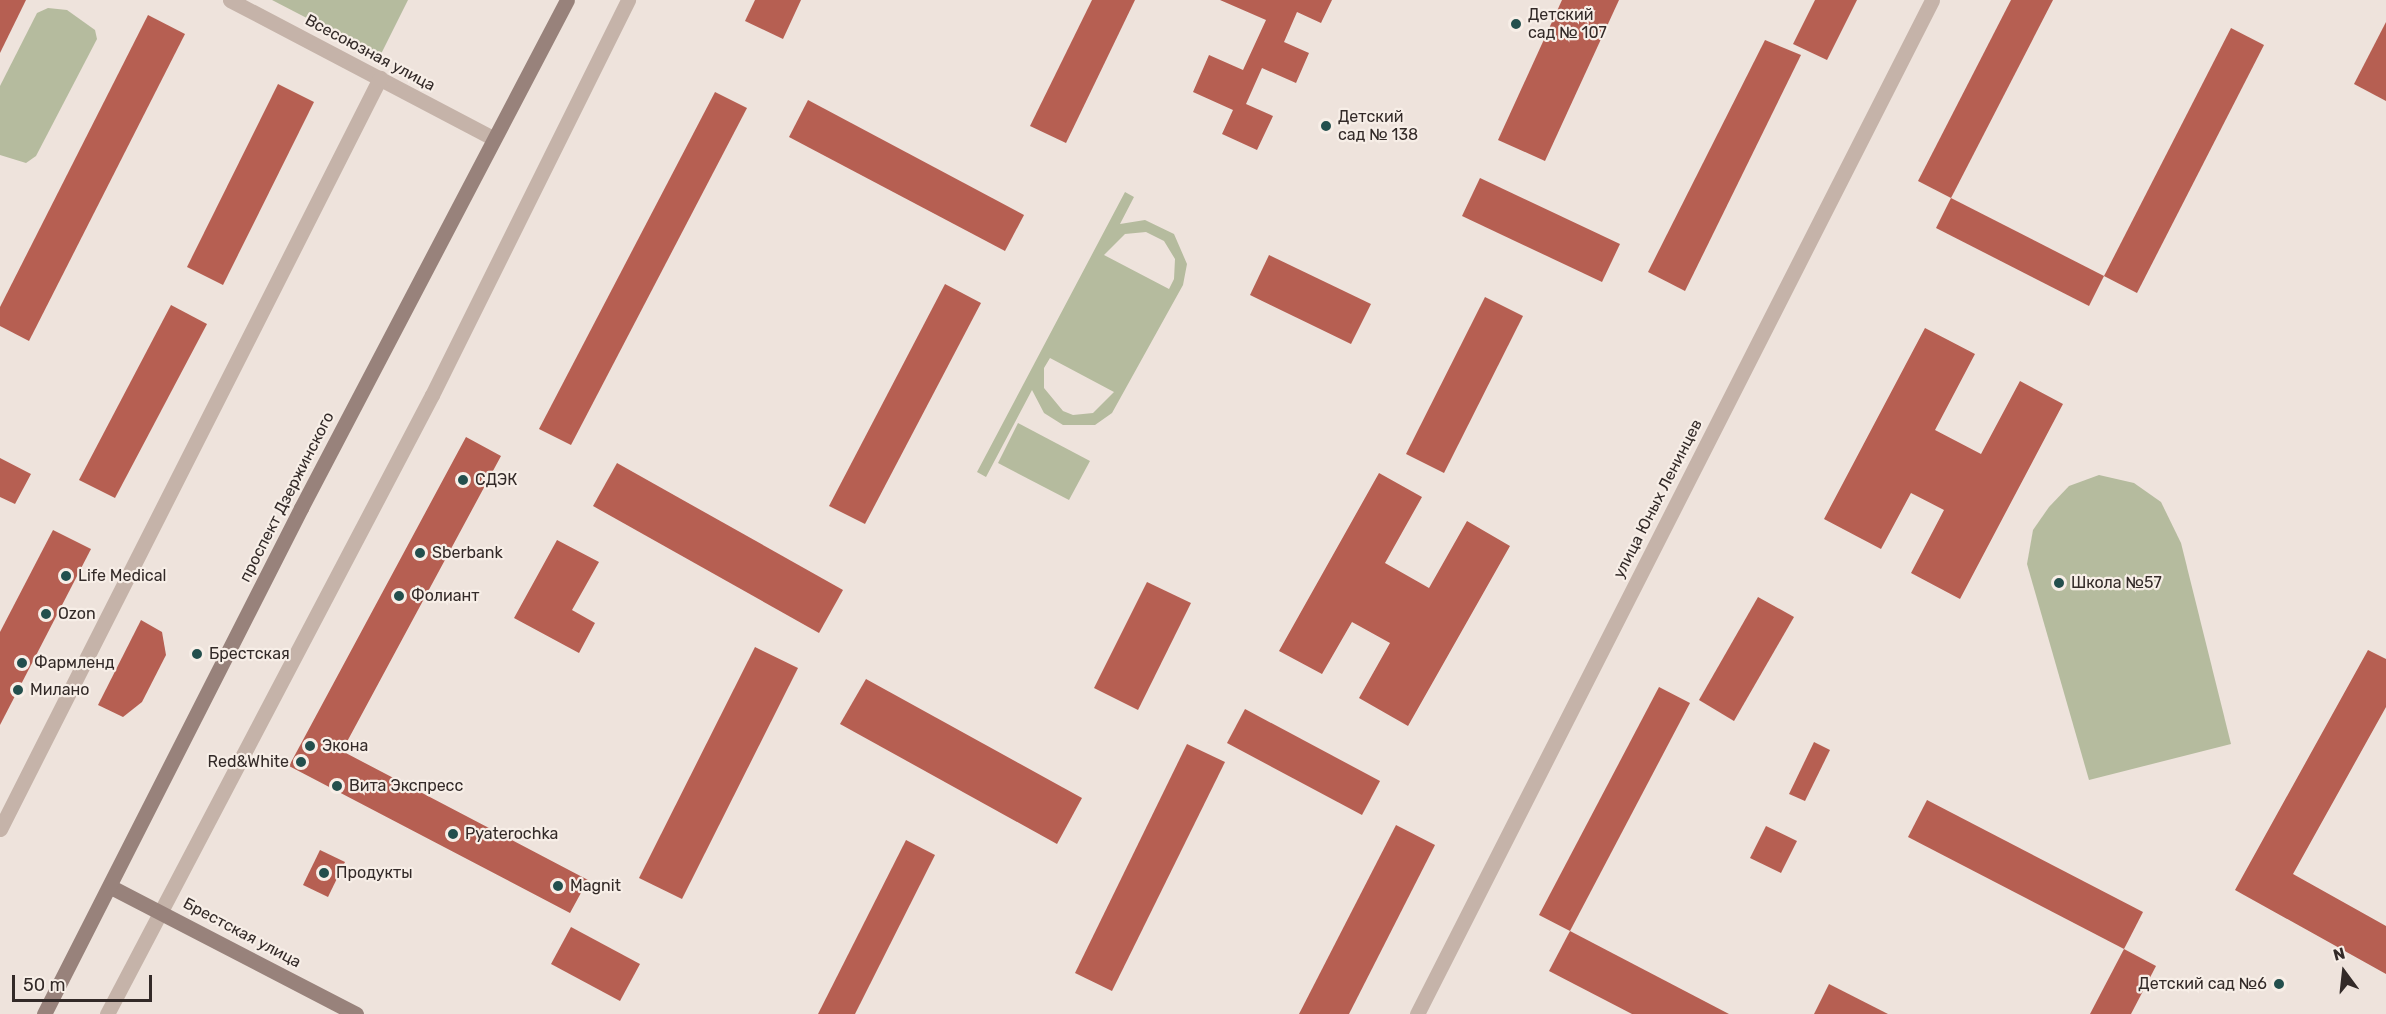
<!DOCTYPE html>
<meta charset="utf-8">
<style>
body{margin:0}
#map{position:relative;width:2386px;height:1014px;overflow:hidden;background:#eee3dc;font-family:Rubik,sans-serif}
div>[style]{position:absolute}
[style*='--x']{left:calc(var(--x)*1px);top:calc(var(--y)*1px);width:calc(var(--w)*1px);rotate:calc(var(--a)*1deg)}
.green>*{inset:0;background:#b5bb9e}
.building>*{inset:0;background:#b65f52}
.street>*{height:15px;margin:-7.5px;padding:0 7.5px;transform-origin:7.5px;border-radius:7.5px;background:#c5b3a9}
.secondary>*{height:15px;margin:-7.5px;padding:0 7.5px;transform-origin:7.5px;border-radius:7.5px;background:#98827b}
.dots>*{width:16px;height:16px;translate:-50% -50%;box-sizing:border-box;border:3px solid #f7eee7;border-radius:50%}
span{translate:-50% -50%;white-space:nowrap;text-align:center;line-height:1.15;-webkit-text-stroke:4.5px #f7eee7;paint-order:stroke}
.poi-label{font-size:16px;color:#332a28}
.left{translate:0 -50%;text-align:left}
.right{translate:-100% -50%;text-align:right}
.street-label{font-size:16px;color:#332a28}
.north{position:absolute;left:2314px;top:942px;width:60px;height:60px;-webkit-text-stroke:4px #f7eee7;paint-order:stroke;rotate:345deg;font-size:16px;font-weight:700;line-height:24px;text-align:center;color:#332a28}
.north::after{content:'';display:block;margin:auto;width:21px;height:27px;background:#332a28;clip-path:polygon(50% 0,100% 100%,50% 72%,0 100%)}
.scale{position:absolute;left:12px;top:975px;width:140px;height:27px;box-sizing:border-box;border:3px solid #332a28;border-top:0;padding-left:8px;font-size:18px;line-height:21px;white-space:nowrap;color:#332a28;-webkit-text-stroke:4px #f7eee7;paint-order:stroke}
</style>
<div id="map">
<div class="green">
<div style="clip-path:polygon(272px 0,408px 0,380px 56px)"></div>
<div style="clip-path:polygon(48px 8px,67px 10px,95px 30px,97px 39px,36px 156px,26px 163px,0 155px,0 86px,37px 13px)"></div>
<div style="clip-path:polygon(evenodd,1125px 192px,1134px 197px,1120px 224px,1145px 220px,1174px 234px,1187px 264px,1183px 285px,1112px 413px,1095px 425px,1063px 425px,1044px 413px,1032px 390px,986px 477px,977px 472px,1125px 192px,1146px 232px,1164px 241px,1175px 259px,1174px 279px,1169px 289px,1104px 255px,1125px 234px,1146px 232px,1125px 192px,1050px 358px,1114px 392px,1093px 413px,1073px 415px,1063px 411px,1044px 388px,1044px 368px,1050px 358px)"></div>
<div style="clip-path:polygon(1018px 423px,1090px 461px,1069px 500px,998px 463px)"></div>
<div style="clip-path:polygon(2099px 475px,2134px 483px,2161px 502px,2181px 543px,2231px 744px,2089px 780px,2027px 564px,2033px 530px,2049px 507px,2069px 486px)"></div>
</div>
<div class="building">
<div style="clip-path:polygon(0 0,26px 0,0 53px)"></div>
<div style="clip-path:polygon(755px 0,801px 0,783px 39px,745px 21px)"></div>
<div style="clip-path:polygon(1092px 0,1135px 0,1066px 143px,1030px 126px)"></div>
<div style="clip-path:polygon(1220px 0,1332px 0,1321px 23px,1297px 12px,1284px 42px,1309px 53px,1296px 83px,1262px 68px,1246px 104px,1273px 116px,1257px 150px,1222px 134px,1233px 110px,1193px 92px,1209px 55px,1243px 70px,1266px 20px)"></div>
<div style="clip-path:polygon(1562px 0,1619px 0,1545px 161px,1498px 140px)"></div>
<div style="clip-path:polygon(1815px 0,1857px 0,1827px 60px,1793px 44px)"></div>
<div style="clip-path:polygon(2011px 0,2053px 0,1951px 198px,1918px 181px)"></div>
<div style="clip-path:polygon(148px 15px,185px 34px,29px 341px,0 326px,0 307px)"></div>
<div style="clip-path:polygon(2386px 22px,2386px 101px,2354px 84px)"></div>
<div style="clip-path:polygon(2231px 28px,2264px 45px,2137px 293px,2104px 276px)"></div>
<div style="clip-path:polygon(1765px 40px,1801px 55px,1685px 291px,1648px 272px)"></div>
<div style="clip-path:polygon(278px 84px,314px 102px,223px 285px,187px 267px)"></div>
<div style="clip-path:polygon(715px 92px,747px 108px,571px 445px,539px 429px)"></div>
<div style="clip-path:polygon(808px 100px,1024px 215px,1005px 251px,789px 137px)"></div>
<div style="clip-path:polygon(1480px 178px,1620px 244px,1602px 282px,1462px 216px)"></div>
<div style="clip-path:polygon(1951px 198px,2104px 276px,2089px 306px,1936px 228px)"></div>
<div style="clip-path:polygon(1269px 255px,1371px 304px,1351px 344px,1250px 295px)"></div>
<div style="clip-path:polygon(945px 284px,981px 303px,865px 524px,829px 506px)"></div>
<div style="clip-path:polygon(1485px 297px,1523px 316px,1444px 473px,1406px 454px)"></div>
<div style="clip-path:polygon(171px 305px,207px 324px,115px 498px,79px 480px)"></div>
<div style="clip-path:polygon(1925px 328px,1975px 354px,1935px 430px,1981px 454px,2020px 381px,2063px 404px,1960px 599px,1911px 573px,1944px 510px,1911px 493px,1881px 549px,1824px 519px)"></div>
<div style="clip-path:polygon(466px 437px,501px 456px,342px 751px,588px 880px,570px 913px,289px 766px)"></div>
<div style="clip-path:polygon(0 458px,31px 474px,15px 504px,0 497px)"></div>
<div style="clip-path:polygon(617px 463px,843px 590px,819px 633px,593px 506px)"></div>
<div style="clip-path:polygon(1379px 473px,1422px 497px,1385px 563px,1429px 588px,1467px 521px,1510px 546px,1408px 726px,1359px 698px,1390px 643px,1352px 622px,1322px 674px,1279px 651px)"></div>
<div style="clip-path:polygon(53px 530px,91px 549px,0 725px,0 632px)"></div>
<div style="clip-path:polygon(557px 540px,599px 562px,572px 610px,595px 623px,579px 653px,514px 618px)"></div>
<div style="clip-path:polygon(1147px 582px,1191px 603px,1138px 710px,1094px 688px)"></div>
<div style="clip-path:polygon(1758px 597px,1794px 617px,1734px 721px,1699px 700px)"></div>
<div style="clip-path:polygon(141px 620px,162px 632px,166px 655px,142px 702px,123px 717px,98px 705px)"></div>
<div style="clip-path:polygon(755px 647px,798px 668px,682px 899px,639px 878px)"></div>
<div style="clip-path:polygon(2368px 650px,2386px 659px,2386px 707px,2293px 874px,2386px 926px,2386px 974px,2235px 890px)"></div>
<div style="clip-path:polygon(866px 679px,1082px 798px,1057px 844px,840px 724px)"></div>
<div style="clip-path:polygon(1659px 687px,1690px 703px,1570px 931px,1539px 915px)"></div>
<div style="clip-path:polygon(1245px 709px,1380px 781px,1362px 815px,1227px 743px)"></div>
<div style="clip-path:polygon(1814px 742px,1830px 750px,1805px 801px,1789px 794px)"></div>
<div style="clip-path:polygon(1187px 744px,1225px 762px,1112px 991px,1075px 973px)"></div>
<div style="clip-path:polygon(1927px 800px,2143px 912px,2124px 949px,1908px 837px)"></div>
<div style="clip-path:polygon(1396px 825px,1435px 845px,1349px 1014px,1299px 1014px)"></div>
<div style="clip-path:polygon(1766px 826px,1797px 841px,1781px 873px,1750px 858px)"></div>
<div style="clip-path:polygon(906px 840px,935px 855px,855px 1014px,818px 1014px)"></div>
<div style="clip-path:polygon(320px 850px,345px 862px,328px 897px,303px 885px)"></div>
<div style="clip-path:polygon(571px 927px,640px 964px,620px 1001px,551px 964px)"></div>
<div style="clip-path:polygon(1570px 931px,1729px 1014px,1632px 1014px,1549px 971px)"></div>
<div style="clip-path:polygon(2124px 949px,2156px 966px,2131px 1014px,2090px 1014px)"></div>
<div style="clip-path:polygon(1829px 984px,1888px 1014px,1814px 1014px)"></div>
</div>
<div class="street">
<div style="--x:230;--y:0;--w:297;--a:27.7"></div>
<div style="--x:0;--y:829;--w:842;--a:-63.16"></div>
<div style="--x:107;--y:1014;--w:699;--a:-62.3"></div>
<div style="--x:432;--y:395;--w:441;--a:-63.6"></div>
<div style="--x:1417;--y:1014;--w:1137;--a:-63.07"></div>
</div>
<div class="secondary">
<div style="--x:111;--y:887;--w:276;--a:27.4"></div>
<div style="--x:44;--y:1014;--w:568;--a:-63.07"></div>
<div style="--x:301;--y:508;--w:573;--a:-62.36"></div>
</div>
<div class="dots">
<div style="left:1516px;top:24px;background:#234f4d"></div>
<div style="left:1326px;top:126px;background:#234f4d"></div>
<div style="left:463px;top:480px;background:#234f4d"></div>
<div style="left:420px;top:553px;background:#234f4d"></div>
<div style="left:66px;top:576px;background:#234f4d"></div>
<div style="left:2059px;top:583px;background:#234f4d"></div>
<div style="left:399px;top:596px;background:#234f4d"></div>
<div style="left:46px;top:614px;background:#234f4d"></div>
<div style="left:197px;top:654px;background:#234f4d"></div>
<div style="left:22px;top:663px;background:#234f4d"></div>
<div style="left:18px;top:690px;background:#234f4d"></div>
<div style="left:310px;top:746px;background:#234f4d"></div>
<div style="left:301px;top:762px;background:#234f4d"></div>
<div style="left:337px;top:786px;background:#234f4d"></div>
<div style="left:453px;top:834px;background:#234f4d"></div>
<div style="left:324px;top:873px;background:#234f4d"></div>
<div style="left:558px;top:886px;background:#234f4d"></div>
<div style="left:2279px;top:984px;background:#234f4d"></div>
</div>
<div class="poi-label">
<span class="left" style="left:1528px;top:24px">Детский<br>сад № 107</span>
<span class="left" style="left:1338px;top:126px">Детский<br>сад № 138</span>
<span class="left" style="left:475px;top:480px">СДЭК</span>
<span class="left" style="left:432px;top:553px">Sberbank</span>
<span class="left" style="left:78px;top:576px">Life Medical</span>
<span class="left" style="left:2071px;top:583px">Школа №57</span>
<span class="left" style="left:411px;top:596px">Фолиант</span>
<span class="left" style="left:58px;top:614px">Ozon</span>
<span class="left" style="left:209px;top:654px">Брестская</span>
<span class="left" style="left:34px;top:663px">Фармленд</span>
<span class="left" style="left:30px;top:690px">Милано</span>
<span class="left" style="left:322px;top:746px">Экона</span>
<span class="right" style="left:289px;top:762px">Red&amp;White</span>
<span class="left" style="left:349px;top:786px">Вита Экспресс</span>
<span class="left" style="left:465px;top:834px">Pyaterochka</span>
<span class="left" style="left:336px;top:873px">Продукты</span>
<span class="left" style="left:570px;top:886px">Magnit</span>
<span class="right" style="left:2267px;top:984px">Детский сад №6</span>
</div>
<div class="street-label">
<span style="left:370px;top:53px;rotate:28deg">Всесоюзная улица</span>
<span style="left:287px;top:497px;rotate:-63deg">проспект Дзержинского</span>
<span style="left:1658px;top:499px;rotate:-63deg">улица Юных Ленинцев</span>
<span style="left:242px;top:933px;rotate:28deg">Брестская улица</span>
</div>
<div class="north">N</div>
<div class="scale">50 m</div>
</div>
